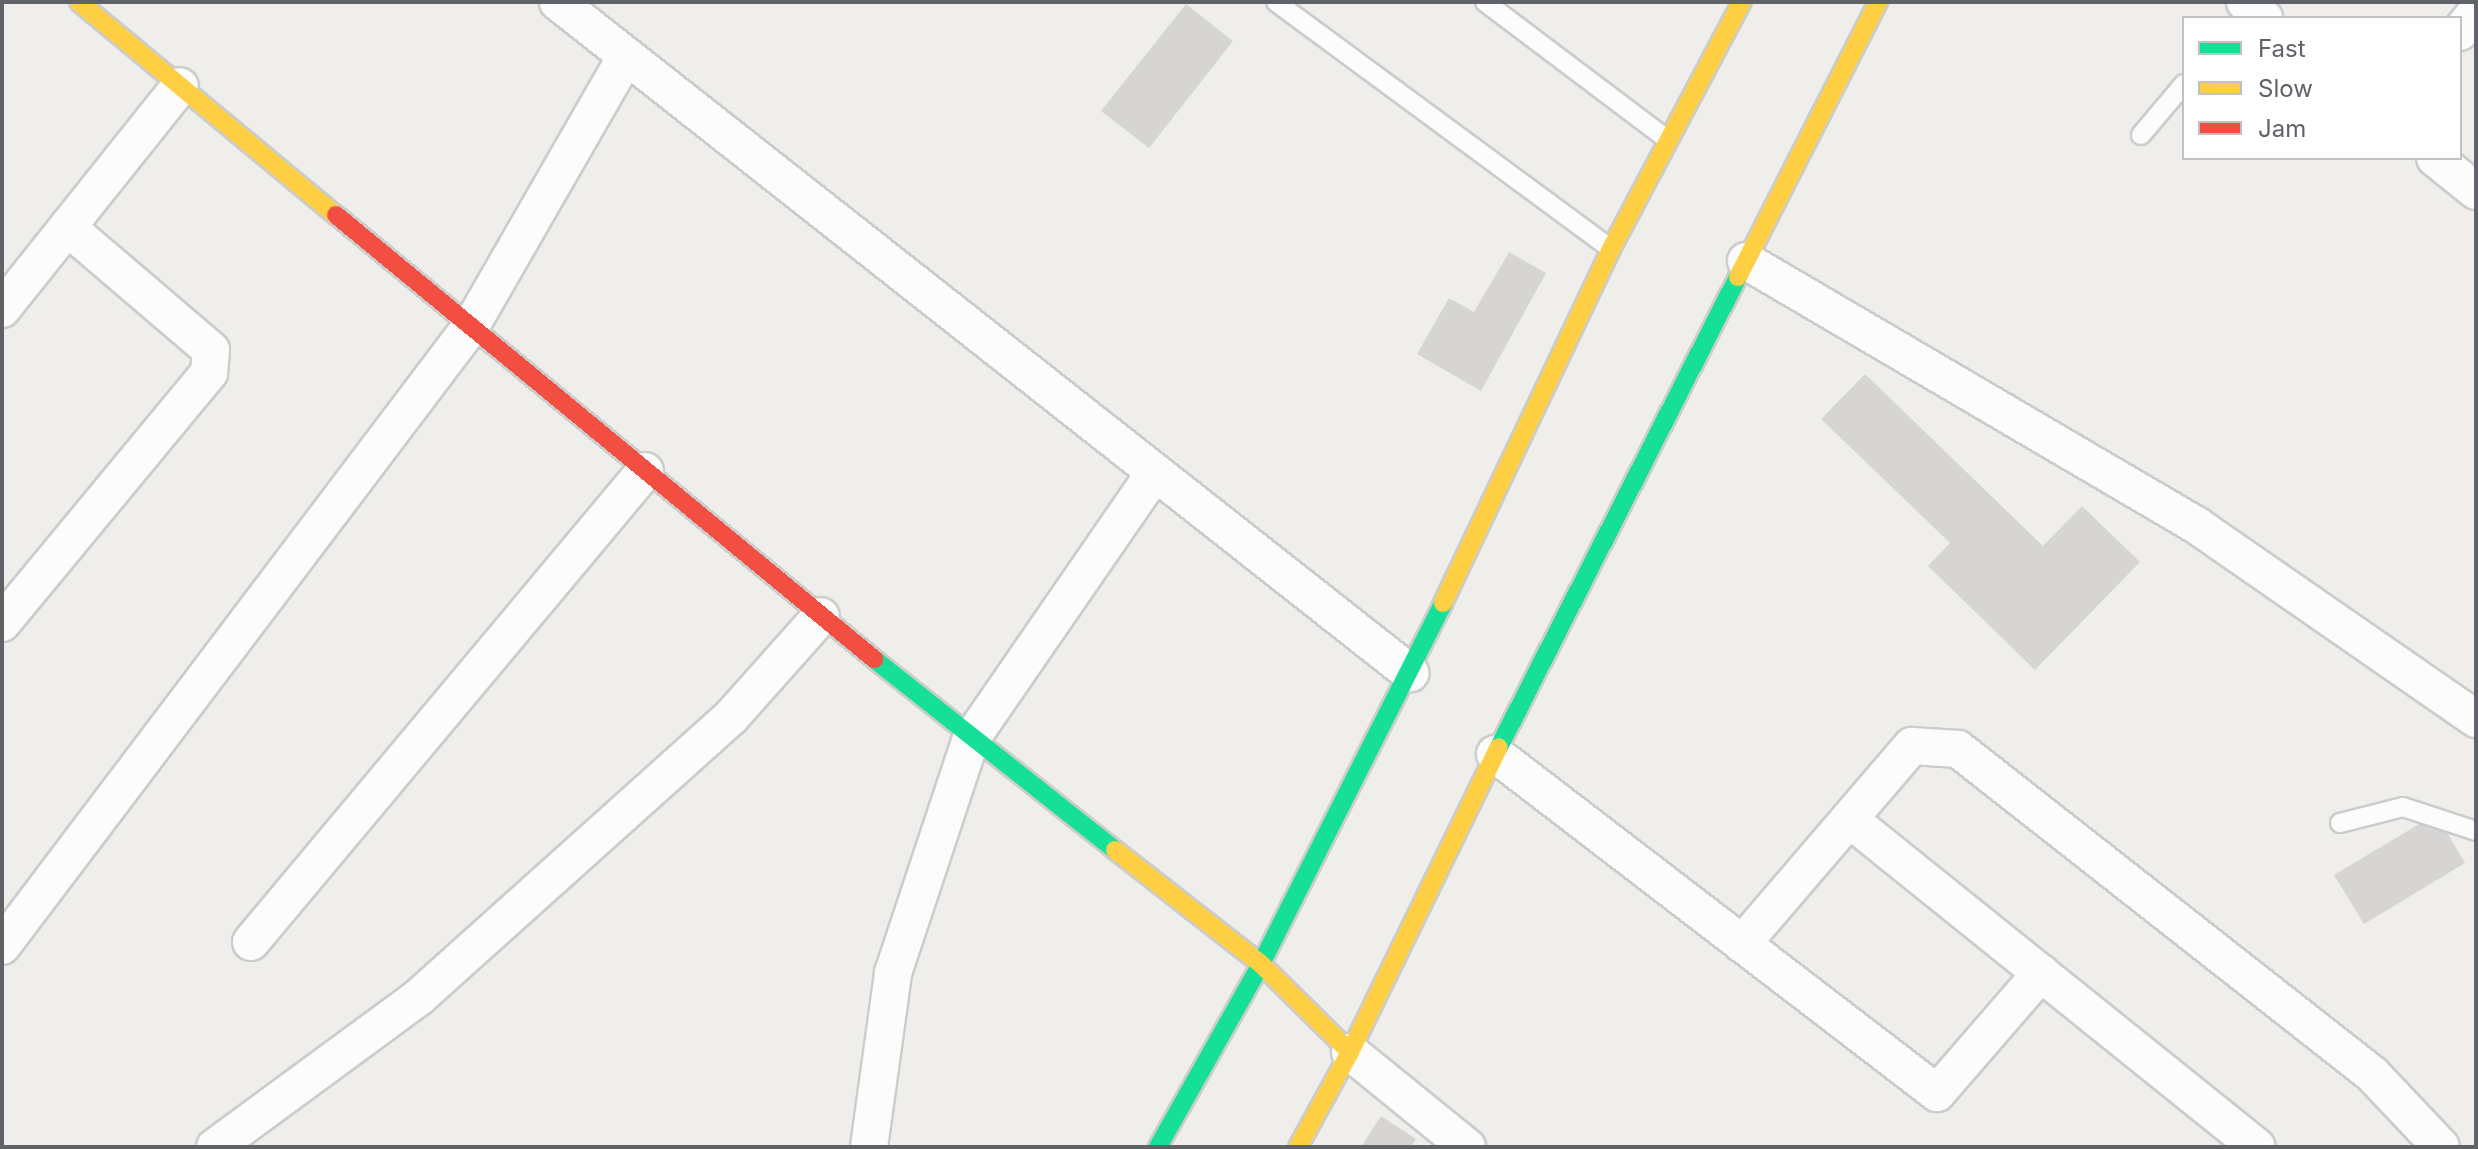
<!DOCTYPE html>
<style>
body{margin:0}
#map{position:relative;width:2478px;height:1149px;overflow:hidden;background:#efeeea;font-family:Inter,sans-serif}
div>[style]{position:absolute}
[style*='--x']{left:calc(var(--x)*1px);top:calc(var(--y)*1px);width:calc(var(--w)*1px);rotate:calc(var(--a)*1deg)}
.building>*{inset:0;background:#d6d5d3}
.roads{filter:drop-shadow(2px 0 #cbcccc) drop-shadow(-2px 0 #cbcccc) drop-shadow(0 2px #cbcccc) drop-shadow(0 -2px #cbcccc)}
.lane>*{height:18px;margin:-9px;padding:0 9px;transform-origin:9px;border-radius:9px;background:#fdfcfc}
.street>*{height:36px;margin:-18px;padding:0 18px;transform-origin:18px;border-radius:18px;background:#fdfcfc}
.fast>*{height:18px;margin:-9px;padding:0 9px;transform-origin:9px;border-radius:9px;background:#16e098}
.slow>*{height:18px;margin:-9px;padding:0 9px;transform-origin:9px;border-radius:9px;background:#ffcf43}
.jam>*{height:18px;margin:-9px;padding:0 9px;transform-origin:9px;border-radius:9px;background:#f24e42}
span{translate:-50% -50%;white-space:nowrap;text-align:center;line-height:1.15;-webkit-text-stroke:6px #fff;paint-order:stroke}
.frame{position:absolute;inset:0;border:4px solid #5f6368;pointer-events:none}
.legend{position:absolute;left:2182px;top:16px;width:280px;height:144px;box-sizing:border-box;background:#fff;border:2px solid #bfc1c3;margin:0;padding:10px 14px;list-style:none;font-size:24px;color:#5f6368}
.legend li{display:flex;align-items:center;gap:16px;height:40px}
.legend b{width:40px;border:2px solid #bfc1c3}
</style>
<div id="map">
<div class="building">
<div style="clip-path:polygon(1186px 4px,1233px 41px,1149px 148px,1101px 111px)"></div>
<div style="clip-path:polygon(1509px 252px,1546px 273px,1481px 391px,1417px 354px,1449px 298px,1474px 312px)"></div>
<div style="clip-path:polygon(1865px 374px,2043px 546px,2082px 506px,2140px 562px,2035px 670px,1928px 566px,1950px 543px,1821px 419px)"></div>
<div style="clip-path:polygon(2436px 814px,2465px 863px,2364px 924px,2334px 875px)"></div>
<div style="clip-path:polygon(1381px 1116px,1416px 1139px,1411px 1147px,1361px 1147px)"></div>
</div>
<div class="roads">
<div class="lane">
<div style="--x:1276;--y:2;--w:416;--a:36.4"></div>
<div style="--x:1485;--y:2;--w:229;--a:37"></div>
<div style="--x:2141;--y:135;--w:67;--a:-49.9"></div>
<div style="--x:2340;--y:823;--w:65;--a:-14.3"></div>
<div style="--x:2403;--y:807;--w:77;--a:18.2"></div>
</div>
<div class="street">
<div style="--x:558;--y:2;--w:1085;--a:38.22"></div>
<div style="--x:2245;--y:2;--w:25;--a:40"></div>
<div style="--x:2460;--y:32;--w:26;--a:-51"></div>
<div style="--x:2435;--y:158;--w:53;--a:38.8"></div>
<div style="--x:1746;--y:261;--w:522;--a:30.4"></div>
<div style="--x:2196;--y:525;--w:341;--a:34.7"></div>
<div style="--x:2;--y:309;--w:285;--a:-51.4"></div>
<div style="--x:2;--y:623;--w:325;--a:-50.4"></div>
<div style="--x:209;--y:373;--w:23;--a:-85"></div>
<div style="--x:211;--y:350;--w:189;--a:-139.5"></div>
<div style="--x:1495;--y:754;--w:557;--a:37.49"></div>
<div style="--x:1937;--y:1093;--w:159;--a:-49.1"></div>
<div style="--x:1849;--y:819;--w:523;--a:38.8"></div>
<div style="--x:251;--y:942;--w:614;--a:-50.09"></div>
<div style="--x:1742;--y:944;--w:261;--a:-49.4"></div>
<div style="--x:1912;--y:746;--w:46;--a:3.7"></div>
<div style="--x:1958;--y:749;--w:526;--a:38.13"></div>
<div style="--x:2372;--y:1074;--w:100;--a:46.6"></div>
<div style="--x:2;--y:946;--w:777;--a:-52.89"></div>
<div style="--x:471;--y:326;--w:309;--a:-60.1"></div>
<div style="--x:1350;--y:1052;--w:151;--a:39.1"></div>
<div style="--x:215;--y:1147;--w:253;--a:-36.3"></div>
<div style="--x:419;--y:997;--w:419;--a:-41.9"></div>
<div style="--x:731;--y:717;--w:135;--a:-48.3"></div>
<div style="--x:869;--y:1147;--w:176;--a:-82.1"></div>
<div style="--x:893;--y:973;--w:247;--a:-71.6"></div>
<div style="--x:971;--y:739;--w:324;--a:-55.4"></div>
</div>
<div class="fast">
<div style="--x:874;--y:659;--w:308;--a:38.4"></div>
<div style="--x:1499;--y:747;--w:527;--a:-63.05"></div>
<div style="--x:1158;--y:1147;--w:210;--a:-60.6"></div>
<div style="--x:1261;--y:964;--w:404;--a:-63.2"></div>
</div>
<div class="slow">
<div style="--x:79;--y:2;--w:334;--a:39.7"></div>
<div style="--x:1738;--y:277;--w:309;--a:-63"></div>
<div style="--x:1443;--y:603;--w:392;--a:-64.6"></div>
<div style="--x:1611;--y:249;--w:280;--a:-62.1"></div>
<div style="--x:1115;--y:850;--w:185;--a:38"></div>
<div style="--x:1261;--y:964;--w:125;--a:44.7"></div>
<div style="--x:1298;--y:1147;--w:108;--a:-61.3"></div>
<div style="--x:1350;--y:1052;--w:339;--a:-64"></div>
</div>
<div class="jam">
<div style="--x:336;--y:215;--w:698;--a:39.53"></div>
</div>
</div>
<div class="frame"></div>
<ul class="legend">
<li><b style="height:10px;background:#16e098"></b>Fast</li>
<li><b style="height:10px;background:#ffcf43"></b>Slow</li>
<li><b style="height:10px;background:#f24e42"></b>Jam</li>
</ul>
</div>
